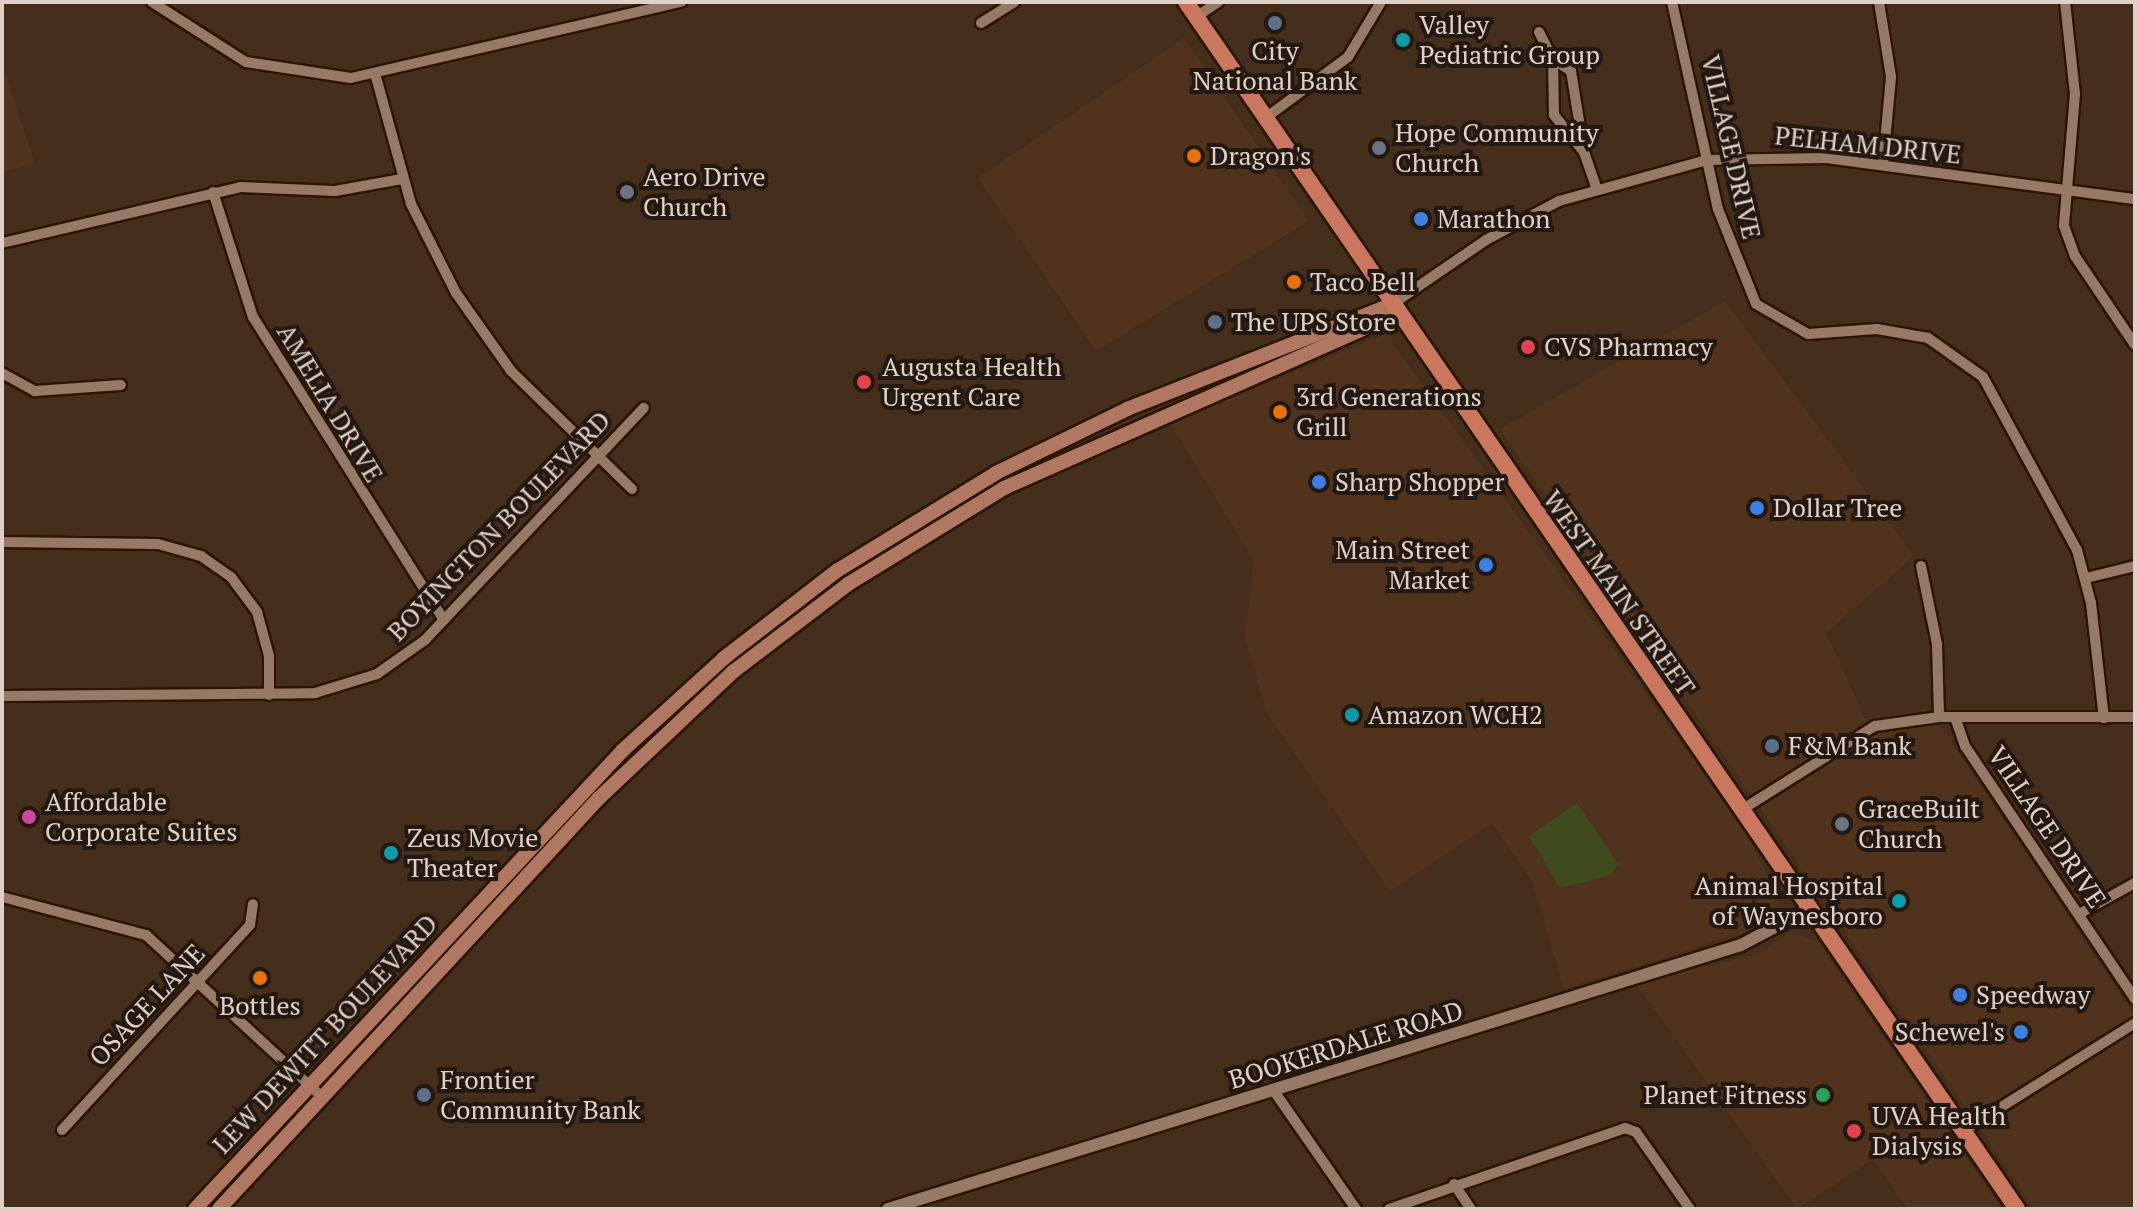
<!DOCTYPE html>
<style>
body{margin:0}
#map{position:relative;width:2137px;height:1211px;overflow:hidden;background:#462e1d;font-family:"PT Serif",serif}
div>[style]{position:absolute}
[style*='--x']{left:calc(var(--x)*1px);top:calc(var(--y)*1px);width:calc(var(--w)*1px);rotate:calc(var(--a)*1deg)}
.built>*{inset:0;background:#51321d}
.green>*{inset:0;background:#404b1e}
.roads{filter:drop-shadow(2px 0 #2c1505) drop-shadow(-2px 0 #2c1505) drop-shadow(0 2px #2c1505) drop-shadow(0 -2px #2c1505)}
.minor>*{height:10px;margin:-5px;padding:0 5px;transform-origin:5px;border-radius:5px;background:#967966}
.tertiary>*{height:12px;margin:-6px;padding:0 6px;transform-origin:6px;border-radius:6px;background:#967966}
.secondary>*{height:14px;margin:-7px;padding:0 7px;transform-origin:7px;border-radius:7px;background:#b07863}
.primary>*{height:16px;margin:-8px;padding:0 8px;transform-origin:8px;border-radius:8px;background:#ca775f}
.dots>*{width:22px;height:22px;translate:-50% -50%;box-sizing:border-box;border:4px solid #241912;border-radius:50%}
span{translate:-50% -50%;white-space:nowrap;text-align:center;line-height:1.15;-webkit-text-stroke:8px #241912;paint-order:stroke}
.poi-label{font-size:26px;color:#e1d0c6}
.left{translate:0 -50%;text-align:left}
.right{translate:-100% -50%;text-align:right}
.street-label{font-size:26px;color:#e1d0c6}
.frame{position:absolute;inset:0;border:4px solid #e1d0c6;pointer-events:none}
</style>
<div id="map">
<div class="built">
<div style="clip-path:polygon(1184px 38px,1309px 221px,1096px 351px,978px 178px)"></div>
<div style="clip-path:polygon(2px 63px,35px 164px,2px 172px)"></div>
<div style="clip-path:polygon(1725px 301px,1914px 556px,1826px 633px,1865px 718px,1931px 711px,2135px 1017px,2135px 1209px,2035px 1209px,1500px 429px)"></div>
<div style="clip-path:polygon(1386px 334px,1748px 836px,1782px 908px,1743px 933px,1564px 989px,1532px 881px,1492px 823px,1390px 891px,1266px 712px,1245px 636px,1254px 561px,1170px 423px)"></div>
<div style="clip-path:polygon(1790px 932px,1817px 941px,2002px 1209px,1907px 1209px,1873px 1159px,1797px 1209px,1636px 983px,1758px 954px)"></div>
</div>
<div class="green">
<div style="clip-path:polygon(1577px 803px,1618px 864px,1611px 875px,1560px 888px,1529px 836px)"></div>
</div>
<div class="roads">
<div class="minor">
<div style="--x:152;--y:2;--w:112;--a:32.6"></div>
<div style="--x:246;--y:62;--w:106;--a:8.7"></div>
<div style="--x:351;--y:78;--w:339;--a:-13"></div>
<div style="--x:1672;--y:2;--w:212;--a:77.5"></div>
<div style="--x:1718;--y:209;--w:102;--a:68.2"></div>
<div style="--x:1756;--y:304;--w:60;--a:30"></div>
<div style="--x:1808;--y:334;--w:69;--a:-4.1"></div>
<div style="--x:1877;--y:329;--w:52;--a:10"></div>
<div style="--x:1928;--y:338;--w:67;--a:35.3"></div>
<div style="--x:1983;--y:377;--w:197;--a:61.5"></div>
<div style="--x:2077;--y:550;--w:55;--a:75.2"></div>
<div style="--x:2091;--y:603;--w:116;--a:83.6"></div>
<div style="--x:1879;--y:2;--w:76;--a:80.9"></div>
<div style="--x:1891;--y:77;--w:87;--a:95.3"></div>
<div style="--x:2065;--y:2;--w:93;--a:83.8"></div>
<div style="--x:2075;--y:94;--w:132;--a:94.8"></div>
<div style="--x:2064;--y:226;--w:32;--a:70"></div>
<div style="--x:2075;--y:256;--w:107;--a:56"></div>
<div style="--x:1196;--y:17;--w:27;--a:-34"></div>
<div style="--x:981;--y:23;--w:39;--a:-32"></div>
<div style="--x:1539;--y:32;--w:30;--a:63"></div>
<div style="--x:1553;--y:59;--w:56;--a:89"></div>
<div style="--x:1554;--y:115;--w:48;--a:51"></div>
<div style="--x:1584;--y:152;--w:82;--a:-99.1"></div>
<div style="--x:1571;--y:71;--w:22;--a:-146"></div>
<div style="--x:376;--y:77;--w:132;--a:74.6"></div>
<div style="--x:411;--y:204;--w:100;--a:63.2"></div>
<div style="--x:456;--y:293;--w:95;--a:54.8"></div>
<div style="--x:511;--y:371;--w:169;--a:44.3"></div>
<div style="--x:1264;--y:119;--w:104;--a:-36.4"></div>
<div style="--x:1348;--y:57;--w:64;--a:-59"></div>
<div style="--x:1584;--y:152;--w:37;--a:71"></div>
<div style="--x:213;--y:192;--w:131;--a:72.3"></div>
<div style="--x:253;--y:317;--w:358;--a:57.8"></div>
<div style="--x:2;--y:243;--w:244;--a:-13.2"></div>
<div style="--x:240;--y:187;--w:95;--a:2.4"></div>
<div style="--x:335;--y:191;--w:68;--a:-10.2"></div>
<div style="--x:1391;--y:305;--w:115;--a:-34.4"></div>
<div style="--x:1486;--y:240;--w:83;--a:-28.1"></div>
<div style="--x:1559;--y:201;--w:154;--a:-15.5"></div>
<div style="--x:1707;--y:160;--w:119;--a:-1"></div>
<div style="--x:1826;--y:158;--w:312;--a:7.6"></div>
<div style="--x:2;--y:373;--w:38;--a:29"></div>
<div style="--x:35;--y:391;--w:86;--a:-4"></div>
<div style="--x:2;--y:542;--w:156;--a:0.7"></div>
<div style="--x:158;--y:544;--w:45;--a:15.6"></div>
<div style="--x:201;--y:556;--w:37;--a:35"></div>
<div style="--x:231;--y:577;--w:44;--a:53.4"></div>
<div style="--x:257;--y:612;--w:46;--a:74.7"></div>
<div style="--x:269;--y:656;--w:39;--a:90"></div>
<div style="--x:1921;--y:566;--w:80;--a:78.4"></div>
<div style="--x:1937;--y:644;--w:73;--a:88.4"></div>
<div style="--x:2086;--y:578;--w:50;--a:-13.8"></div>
<div style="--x:2;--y:696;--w:313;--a:-0.5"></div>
<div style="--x:315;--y:693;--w:65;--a:-17"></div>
<div style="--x:377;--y:674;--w:59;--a:-35.3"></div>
<div style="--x:425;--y:640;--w:319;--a:-46.7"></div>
<div style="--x:1955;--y:717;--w:31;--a:71"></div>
<div style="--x:1965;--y:746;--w:305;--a:56.1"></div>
<div style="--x:1743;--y:809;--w:156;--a:-32.2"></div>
<div style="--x:1875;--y:726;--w:65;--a:-8"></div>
<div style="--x:1939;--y:717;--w:196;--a:0"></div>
<div style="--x:2;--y:897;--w:149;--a:14.8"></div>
<div style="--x:146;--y:935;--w:241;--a:42.6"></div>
<div style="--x:2079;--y:914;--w:64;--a:-29"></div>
<div style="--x:1274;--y:1091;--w:144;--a:55.2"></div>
<div style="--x:62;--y:1130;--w:278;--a:-47.5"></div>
<div style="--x:250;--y:925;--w:21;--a:-82"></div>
<div style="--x:1963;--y:1131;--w:203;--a:-32.1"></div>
<div style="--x:1454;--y:1184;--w:30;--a:56"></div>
<div style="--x:1389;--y:1209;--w:250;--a:-18.9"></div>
<div style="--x:1625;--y:1128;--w:12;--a:20"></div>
<div style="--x:1636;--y:1132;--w:94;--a:55"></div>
</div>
<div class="tertiary">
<div style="--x:888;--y:1209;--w:893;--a:-17.2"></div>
<div style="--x:1741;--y:945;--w:79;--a:-27.9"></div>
</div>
<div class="secondary">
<div style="--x:195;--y:1209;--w:628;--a:-47"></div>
<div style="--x:623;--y:750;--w:137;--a:-42.3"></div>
<div style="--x:724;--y:658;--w:144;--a:-37.7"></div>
<div style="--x:838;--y:570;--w:185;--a:-31.5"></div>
<div style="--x:996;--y:473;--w:146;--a:-26"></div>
<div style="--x:1127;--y:409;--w:284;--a:-21.5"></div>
<div style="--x:219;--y:1209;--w:560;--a:-47.24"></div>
<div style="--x:599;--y:798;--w:185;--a:-43.3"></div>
<div style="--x:734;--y:671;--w:143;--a:-37.3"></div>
<div style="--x:848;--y:584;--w:183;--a:-31.6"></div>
<div style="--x:1004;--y:488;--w:392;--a:-23.9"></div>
<div style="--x:1362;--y:329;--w:33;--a:-39"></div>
</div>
<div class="primary">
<div style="--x:1186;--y:2;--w:1465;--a:55.45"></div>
</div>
</div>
<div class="dots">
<div style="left:1275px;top:23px;background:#5c6f8a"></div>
<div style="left:1403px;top:40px;background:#0f9aa8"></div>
<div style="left:1379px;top:148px;background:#6b7280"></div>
<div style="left:1194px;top:156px;background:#e8710a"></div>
<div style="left:627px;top:192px;background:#6b7280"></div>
<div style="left:1421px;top:219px;background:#3f7fe0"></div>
<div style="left:1294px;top:282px;background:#e8710a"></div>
<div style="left:1215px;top:322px;background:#5c6f8a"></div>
<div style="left:1528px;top:347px;background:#e0444e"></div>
<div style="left:864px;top:382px;background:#e0444e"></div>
<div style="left:1280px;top:412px;background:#e8710a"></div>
<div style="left:1319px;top:482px;background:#3f7fe0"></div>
<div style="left:1757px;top:508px;background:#3f7fe0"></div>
<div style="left:1486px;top:565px;background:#3f7fe0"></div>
<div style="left:1352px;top:715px;background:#0f9aa8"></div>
<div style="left:1772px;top:746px;background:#5c6f8a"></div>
<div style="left:29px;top:817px;background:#d1479c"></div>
<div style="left:1842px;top:824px;background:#6b7280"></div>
<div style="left:391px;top:853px;background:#0f9aa8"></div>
<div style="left:1899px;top:901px;background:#0f9aa8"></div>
<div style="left:260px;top:978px;background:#e8710a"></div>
<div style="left:1960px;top:995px;background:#3f7fe0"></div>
<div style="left:2021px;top:1032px;background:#3f7fe0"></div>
<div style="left:424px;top:1095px;background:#5c6f8a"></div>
<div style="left:1823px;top:1095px;background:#2e9e5b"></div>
<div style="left:1854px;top:1131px;background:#e0444e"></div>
</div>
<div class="poi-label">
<span class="left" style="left:1419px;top:40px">Valley<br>Pediatric Group</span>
<span style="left:1275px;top:66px">City<br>National Bank</span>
<span class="left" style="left:1395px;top:148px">Hope Community<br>Church</span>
<span class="left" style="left:1210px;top:156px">Dragon's</span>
<span class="left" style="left:643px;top:192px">Aero Drive<br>Church</span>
<span class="left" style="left:1437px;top:219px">Marathon</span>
<span class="left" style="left:1310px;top:282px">Taco Bell</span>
<span class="left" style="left:1231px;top:322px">The UPS Store</span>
<span class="left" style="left:1544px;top:347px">CVS Pharmacy</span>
<span class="left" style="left:882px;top:382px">Augusta Health<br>Urgent Care</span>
<span class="left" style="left:1296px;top:412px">3rd Generations<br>Grill</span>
<span class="left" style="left:1335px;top:482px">Sharp Shopper</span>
<span class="left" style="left:1773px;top:508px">Dollar Tree</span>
<span class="right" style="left:1470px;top:565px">Main Street<br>Market</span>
<span class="left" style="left:1368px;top:715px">Amazon WCH2</span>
<span class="left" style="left:1788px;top:746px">F&amp;M Bank</span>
<span class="left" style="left:45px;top:817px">Affordable<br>Corporate Suites</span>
<span class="left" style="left:1858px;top:824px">GraceBuilt<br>Church</span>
<span class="left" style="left:407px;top:853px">Zeus Movie<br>Theater</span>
<span class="right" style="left:1883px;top:901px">Animal Hospital<br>of Waynesboro</span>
<span class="left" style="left:1976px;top:995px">Speedway</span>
<span style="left:260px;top:1006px">Bottles</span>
<span class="right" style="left:2005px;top:1032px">Schewel's</span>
<span class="left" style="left:440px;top:1095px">Frontier<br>Community Bank</span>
<span class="right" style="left:1807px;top:1095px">Planet Fitness</span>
<span class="left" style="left:1872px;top:1131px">UVA Health<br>Dialysis</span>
</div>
<div class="street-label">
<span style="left:1868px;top:145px;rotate:6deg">PELHAM DRIVE</span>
<span style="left:1731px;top:147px;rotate:77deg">VILLAGE DRIVE</span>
<span style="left:330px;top:403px;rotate:59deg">AMELIA DRIVE</span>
<span style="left:499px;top:526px;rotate:-46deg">BOYINGTON BOULEVARD</span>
<span style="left:1619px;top:593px;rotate:55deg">WEST MAIN STREET</span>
<span style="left:2047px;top:827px;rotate:56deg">VILLAGE DRIVE</span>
<span style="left:147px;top:1005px;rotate:-47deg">OSAGE LANE</span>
<span style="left:325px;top:1034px;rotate:-47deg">LEW DEWITT BOULEVARD</span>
<span style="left:1346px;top:1045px;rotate:-17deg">BOOKERDALE ROAD</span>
</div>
<div class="frame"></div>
</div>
